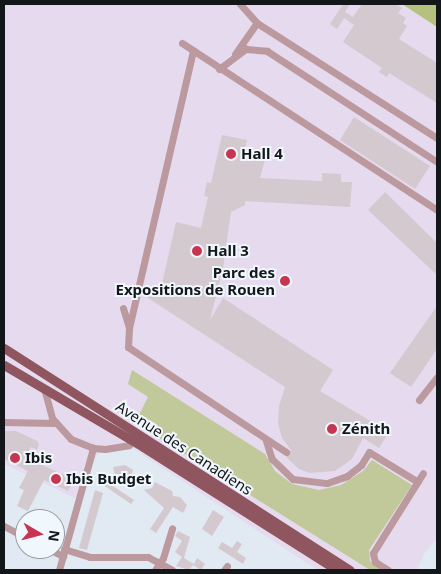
<!DOCTYPE html>
<meta charset="utf-8">
<style>
body{margin:0}
#map{position:relative;width:441px;height:574px;overflow:hidden;background:#e1eaf2;font-family:"Noto Sans",sans-serif}
div>[style]{position:absolute}
[style*='--x']{left:calc(var(--x)*1px);top:calc(var(--y)*1px);width:calc(var(--w)*1px);rotate:calc(var(--a)*1deg)}
.commercial>*{inset:0;background:#e5daee}
.green>*{inset:0;background:#c1c99b}
.forest>*{inset:0;background:#b6c17d}
.building>*{inset:0;background:#d4c9cf}
.minor>*{height:7px;margin:-3.5px;padding:0 3.5px;transform-origin:3.5px;border-radius:3.5px;background:#bb999e}
.major>*{height:9px;margin:-4.5px;padding:0 4.5px;transform-origin:4.5px;border-radius:4.5px;background:#8f5660}
.dots>*{width:14px;height:14px;translate:-50% -50%;box-sizing:border-box;border:2px solid #f0f7fd;border-radius:50%}
span{translate:-50% -50%;white-space:nowrap;text-align:center;line-height:1.15;-webkit-text-stroke:4px #f0f7fd;paint-order:stroke}
.poi-label{font-size:15px;color:#14171a;font-weight:700}
.left{translate:0 -50%;text-align:left}
.right{translate:-100% -50%;text-align:right}
.street-label{font-size:15px;color:#14171a}
.frame{position:absolute;inset:0;border:5px solid #14171a;pointer-events:none}
.north{position:absolute;left:15px;top:509px;width:50px;height:50px;box-sizing:border-box;background:#f0f7fd;border:1px solid #989da2;border-radius:50%;rotate:98deg;font-size:14px;font-weight:700;line-height:20px;text-align:center;color:#14171a}
.north::after{content:'';display:block;margin:auto;width:18px;height:22px;background:#c63651;clip-path:polygon(50% 0,100% 100%,50% 72%,0 100%)}
</style>
<div id="map">
<div class="commercial">
<div style="clip-path:polygon(4px 4px,402px 4px,437px 27px,437px 538px,424px 554px,417px 570px,317px 570px,131px 447px,98px 454px,83px 479px,77px 499px,4px 464px)"></div>
</div>
<div class="green">
<div style="clip-path:polygon(132px 370px,265px 454px,275px 471px,292px 484px,319px 490px,341px 485px,363px 471px,372px 460px,412px 485px,369px 550px,370px 561px,383px 570px,370px 570px,135px 423px,148px 397px,128px 384px)"></div>
</div>
<div class="forest">
<div style="clip-path:polygon(402px 4px,437px 4px,437px 27px)"></div>
</div>
<div class="building">
<div style="clip-path:polygon(343px 4px,350px 4px,345px 12px,353px 17px,362px 4px,395px 4px,402px 8px,398px 13px,406px 18px,403px 23px,407px 26px,399px 39px,437px 63px,437px 103px,389px 73px,387px 77px,379px 72px,382px 68px,343px 42px,354px 25px,344px 18px,337px 29px,330px 24px)"></div>
<div style="clip-path:polygon(354px 117px,430px 166px,415px 189px,340px 140px)"></div>
<div style="clip-path:polygon(222px 135px,247px 140px,245px 148px,267px 152px,260px 178px,322px 181px,322px 173px,341px 174px,341px 182px,352px 182px,350px 207px,245px 201px,245px 205px,231px 212px,223px 268px,210px 320px,223px 298px,333px 370px,320px 391px,389px 432px,379px 448px,363px 438px,352px 459px,335px 471px,310px 473px,299px 469px,286px 457px,291px 450px,282px 438px,278px 423px,279px 406px,285px 387px,142px 294px,159px 297px,176px 222px,201px 228px,208px 197px,204px 196px,207px 182px,211px 183px)"></div>
<div style="clip-path:polygon(385px 192px,437px 243px,437px 275px,368px 210px)"></div>
<div style="clip-path:polygon(437px 306px,437px 349px,411px 387px,390px 373px)"></div>
<div style="clip-path:polygon(4px 431px,16px 431px,37px 441px,39px 444px,37px 450px,31px 447px,26px 458px,69px 477px,73px 482px,68px 491px,44px 480px,28px 511px,17px 506px,24px 490px,19px 488px,28px 471px,4px 459px)"></div>
<div style="clip-path:polygon(125px 465px,133px 470px,130px 482px,119px 479px,121px 474px,115px 475px,113px 467px)"></div>
<div style="clip-path:polygon(98px 476px,134px 500px,131px 504px,96px 480px)"></div>
<div style="clip-path:polygon(155px 482px,172px 491px,173px 496px,180px 497px,187px 505px,183px 513px,173px 507px,156px 533px,150px 529px,164px 508px,144px 490px,152px 488px)"></div>
<div style="clip-path:polygon(95px 490px,103px 493px,87px 550px,79px 548px)"></div>
<div style="clip-path:polygon(213px 510px,224px 517px,212px 536px,202px 529px)"></div>
<div style="clip-path:polygon(178px 531px,190px 537px,184px 558px,194px 564px,197px 558px,205px 564px,201px 570px,193px 565px,189px 570px,176px 566px,182px 557px,175px 552px,182px 541px,175px 536px)"></div>
<div style="clip-path:polygon(237px 541px,242px 544px,237px 552px,246px 558px,243px 564px,218px 548px,222px 542px,232px 548px)"></div>
</div>
<div class="minor">
<div style="--x:240;--y:4;--w:25;--a:48"></div>
<div style="--x:257;--y:23;--w:214;--a:32.6"></div>
<div style="--x:182;--y:43;--w:305;--a:33.2"></div>
<div style="--x:235;--y:54;--w:38;--a:-55"></div>
<div style="--x:219;--y:69;--w:34;--a:-37"></div>
<div style="--x:246;--y:49;--w:21;--a:5"></div>
<div style="--x:267;--y:51;--w:203;--a:33.1"></div>
<div style="--x:123;--y:308;--w:21;--a:73"></div>
<div style="--x:129;--y:328;--w:19;--a:93"></div>
<div style="--x:128;--y:347;--w:190;--a:33.6"></div>
<div style="--x:129;--y:328;--w:285;--a:-77"></div>
<div style="--x:44;--y:388;--w:31;--a:75"></div>
<div style="--x:52;--y:418;--w:28;--a:48"></div>
<div style="--x:71;--y:439;--w:24;--a:22"></div>
<div style="--x:93;--y:448;--w:12;--a:5"></div>
<div style="--x:105;--y:449;--w:24;--a:-9"></div>
<div style="--x:129;--y:445;--w:9;--a:-58"></div>
<div style="--x:419;--y:400;--w:29;--a:-52"></div>
<div style="--x:4;--y:422;--w:51;--a:1.1"></div>
<div style="--x:266;--y:441;--w:19;--a:72"></div>
<div style="--x:272;--y:459;--w:29;--a:44"></div>
<div style="--x:293;--y:479;--w:34;--a:7"></div>
<div style="--x:327;--y:483;--w:21;--a:-19"></div>
<div style="--x:347;--y:476;--w:18;--a:-38"></div>
<div style="--x:361;--y:465;--w:15;--a:-58"></div>
<div style="--x:369;--y:452;--w:57;--a:31.5"></div>
<div style="--x:4;--y:526;--w:24;--a:28"></div>
<div style="--x:49;--y:549;--w:16;--a:27"></div>
<div style="--x:64;--y:549;--w:27;--a:17"></div>
<div style="--x:90;--y:557;--w:58;--a:0"></div>
<div style="--x:148;--y:557;--w:27;--a:28"></div>
<div style="--x:59;--y:570;--w:127;--a:-74.4"></div>
<div style="--x:155;--y:570;--w:14;--a:-56"></div>
<div style="--x:163;--y:558;--w:31;--a:-73"></div>
<div style="--x:224;--y:570;--w:5;--a:-53"></div>
<div style="--x:388;--y:570;--w:15;--a:-148"></div>
<div style="--x:375;--y:562;--w:9;--a:-103"></div>
<div style="--x:373;--y:553;--w:94;--a:-58"></div>
</div>
<div class="major">
<div style="--x:4;--y:348;--w:411;--a:32.7"></div>
<div style="--x:4;--y:365;--w:161;--a:30.5"></div>
<div style="--x:143;--y:447;--w:230;--a:32.4"></div>
</div>
<div class="dots">
<div style="left:231px;top:154px;background:#c63651"></div>
<div style="left:197px;top:251px;background:#c63651"></div>
<div style="left:285px;top:281px;background:#c63651"></div>
<div style="left:332px;top:429px;background:#c63651"></div>
<div style="left:15px;top:458px;background:#c63651"></div>
<div style="left:56px;top:479px;background:#c63651"></div>
</div>
<div class="poi-label">
<span class="left" style="left:241px;top:154px">Hall 4</span>
<span class="left" style="left:207px;top:251px">Hall 3</span>
<span class="right" style="left:275px;top:281px">Parc des<br>Expositions de Rouen</span>
<span class="left" style="left:342px;top:429px">Zénith</span>
<span class="left" style="left:25px;top:458px">Ibis</span>
<span class="left" style="left:66px;top:479px">Ibis Budget</span>
</div>
<div class="street-label">
<span style="left:184px;top:448px;rotate:33deg">Avenue des Canadiens</span>
</div>
<div class="frame"></div>
<div class="north">N</div>
</div>
